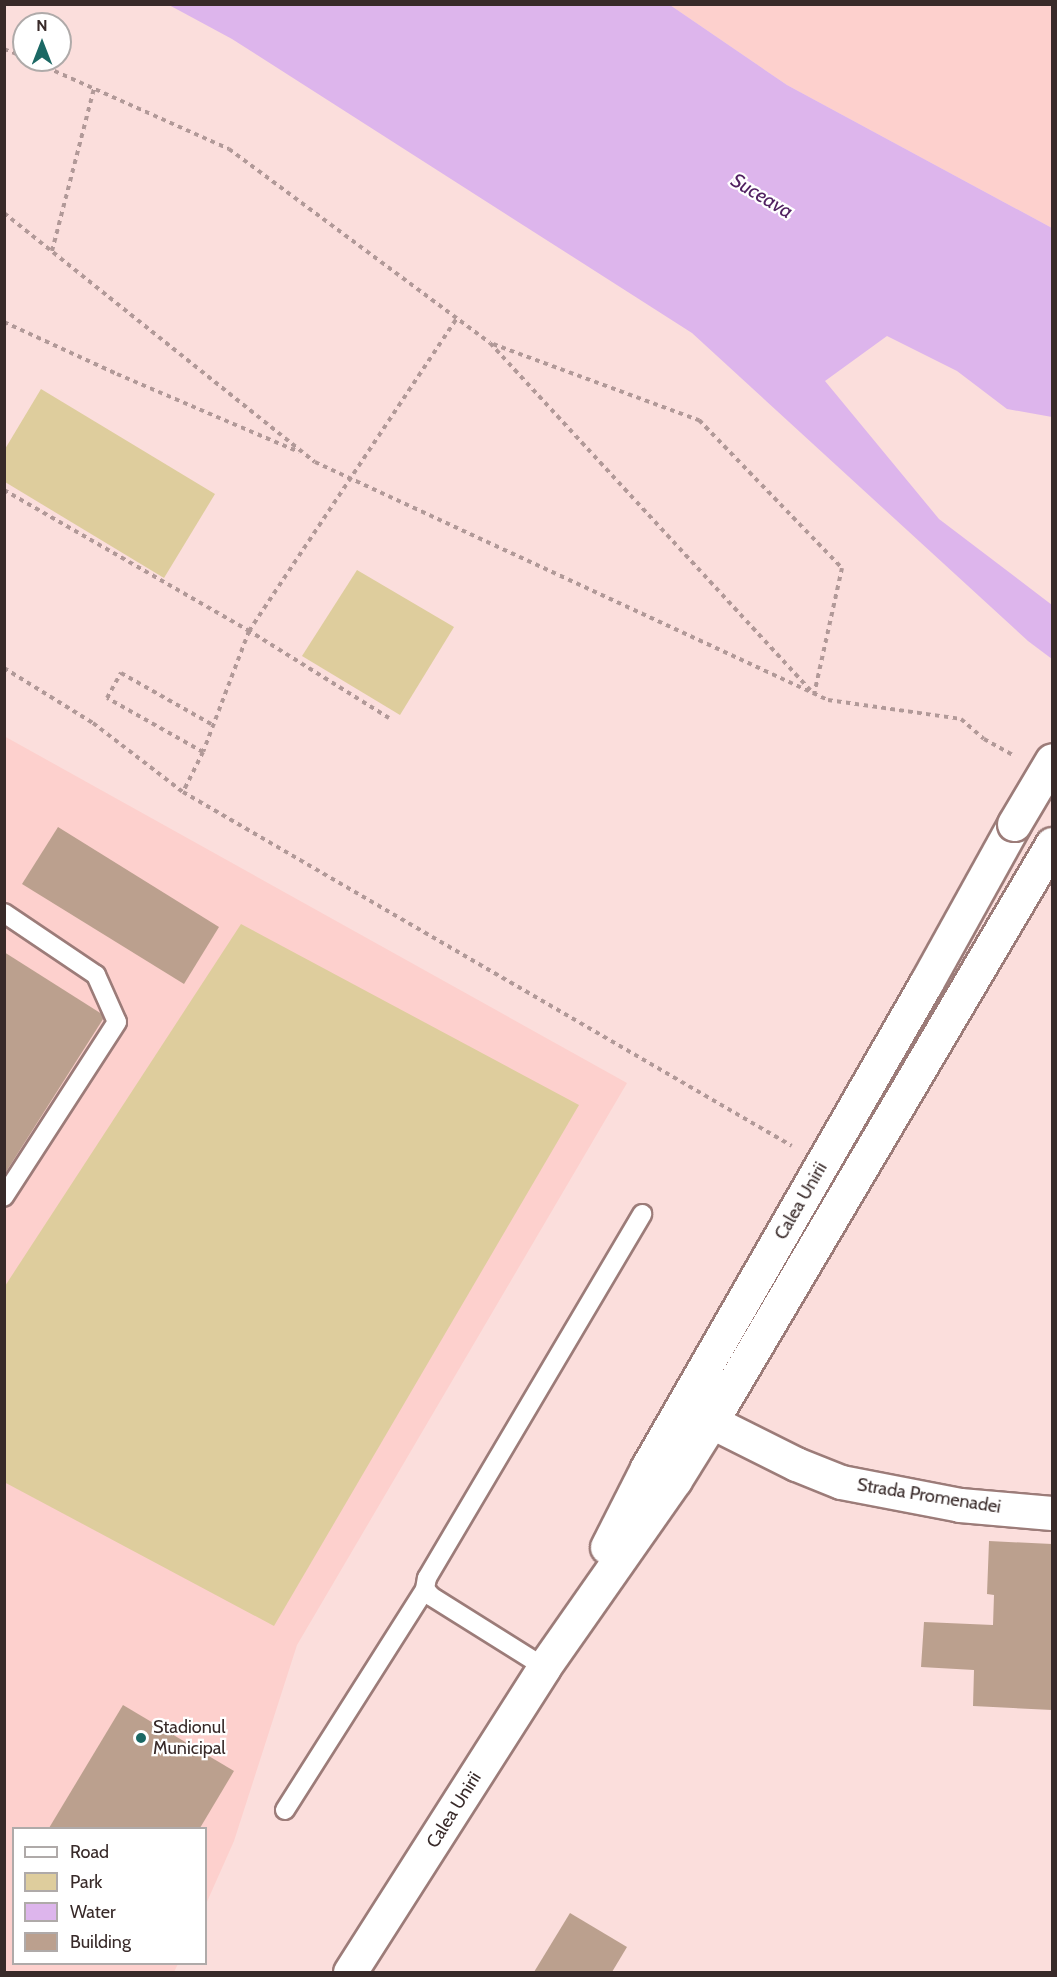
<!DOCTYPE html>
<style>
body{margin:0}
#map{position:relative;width:1057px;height:1977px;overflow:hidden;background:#fbdedc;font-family:Cabin,sans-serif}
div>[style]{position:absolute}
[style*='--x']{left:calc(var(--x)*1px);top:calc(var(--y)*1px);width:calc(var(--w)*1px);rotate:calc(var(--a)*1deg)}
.built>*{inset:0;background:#fdd0cd}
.green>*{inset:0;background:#decd9d}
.water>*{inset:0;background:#ddb5ec}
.building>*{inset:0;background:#bba08e}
.path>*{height:4px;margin-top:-2px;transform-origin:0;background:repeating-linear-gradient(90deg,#b19998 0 4.5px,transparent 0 9px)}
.roads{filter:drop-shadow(2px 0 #9c7c79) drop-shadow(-2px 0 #9c7c79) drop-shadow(0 2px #9c7c79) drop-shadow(0 -2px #9c7c79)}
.lane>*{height:18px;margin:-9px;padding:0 9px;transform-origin:9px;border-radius:9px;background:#fff}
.street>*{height:33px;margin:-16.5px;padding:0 16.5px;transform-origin:16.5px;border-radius:16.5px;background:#fff}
.primary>*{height:33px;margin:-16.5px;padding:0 16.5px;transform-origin:16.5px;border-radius:16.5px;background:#fff}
.bridges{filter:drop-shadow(2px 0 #9c7c79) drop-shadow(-2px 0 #9c7c79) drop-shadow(0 2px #9c7c79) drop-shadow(0 -2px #9c7c79)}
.primary-bridge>*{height:33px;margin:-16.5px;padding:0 16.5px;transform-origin:16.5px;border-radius:16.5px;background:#fff}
.dots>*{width:16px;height:16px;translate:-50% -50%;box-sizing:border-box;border:3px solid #fff;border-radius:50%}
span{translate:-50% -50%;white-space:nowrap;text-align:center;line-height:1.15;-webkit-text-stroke:4.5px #fff;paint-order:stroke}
.street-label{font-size:18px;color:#382a29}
.poi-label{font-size:18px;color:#382a29}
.left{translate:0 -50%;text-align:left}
.water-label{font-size:20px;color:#512161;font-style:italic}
.frame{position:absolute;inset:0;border:6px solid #382a29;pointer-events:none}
.legend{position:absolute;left:12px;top:1827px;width:195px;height:138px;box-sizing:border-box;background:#fff;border:2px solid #afaaa9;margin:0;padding:8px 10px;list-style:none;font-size:18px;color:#382a29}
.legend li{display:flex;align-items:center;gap:12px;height:30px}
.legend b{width:30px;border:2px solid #afaaa9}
.north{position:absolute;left:12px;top:12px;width:60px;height:60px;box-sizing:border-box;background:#fff;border:2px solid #afaaa9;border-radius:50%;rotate:0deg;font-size:16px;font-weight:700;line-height:24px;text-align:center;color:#382a29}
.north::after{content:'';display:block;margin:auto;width:21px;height:27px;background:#1b6864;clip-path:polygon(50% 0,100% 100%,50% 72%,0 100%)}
</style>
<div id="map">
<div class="built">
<div style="clip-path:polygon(670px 5px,1052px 5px,1052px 228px,787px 85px)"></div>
<div style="clip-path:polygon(4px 736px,627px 1083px,297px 1645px,234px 1841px,206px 1904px,206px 1828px,14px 1828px,14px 1964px,178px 1964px,174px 1972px,5px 1972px)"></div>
</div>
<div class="green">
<div style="clip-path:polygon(41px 389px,215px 494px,164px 578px,5px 482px,5px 449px)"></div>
<div style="clip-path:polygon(357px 570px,454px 627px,400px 715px,302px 656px)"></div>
<div style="clip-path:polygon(241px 924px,579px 1105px,274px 1626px,4px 1482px,5px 1286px)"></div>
</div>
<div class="water">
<div style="clip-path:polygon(169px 5px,670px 5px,787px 85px,1052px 228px,1052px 417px,1007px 409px,957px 371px,887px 336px,825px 381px,939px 519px,1052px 605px,1052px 659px,1028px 641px,692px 333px,232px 39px)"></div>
</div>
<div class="building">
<div style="clip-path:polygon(58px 827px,219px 927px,184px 984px,22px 884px)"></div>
<div style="clip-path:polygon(4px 952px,105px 1016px,4px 1175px)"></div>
<div style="clip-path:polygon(989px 1541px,1052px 1544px,1052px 1710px,973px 1706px,974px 1670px,921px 1667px,924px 1622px,993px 1625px,994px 1595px,987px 1594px)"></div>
<div style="clip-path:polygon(123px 1705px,234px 1771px,200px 1828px,49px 1828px)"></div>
<div style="clip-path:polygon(570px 1913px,627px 1947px,612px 1972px,534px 1972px)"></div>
</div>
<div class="path">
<div style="--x:4;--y:49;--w:22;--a:22"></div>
<div style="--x:30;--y:60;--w:218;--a:24.1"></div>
<div style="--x:229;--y:149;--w:325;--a:36.6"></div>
<div style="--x:490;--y:343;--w:473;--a:47.3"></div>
<div style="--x:4;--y:213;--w:398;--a:38.7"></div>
<div style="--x:315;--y:462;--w:566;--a:24.89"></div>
<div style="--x:828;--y:700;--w:134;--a:8.1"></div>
<div style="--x:961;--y:719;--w:30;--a:41"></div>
<div style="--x:984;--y:739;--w:35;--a:29"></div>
<div style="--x:52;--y:251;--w:167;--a:-75.5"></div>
<div style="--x:4;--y:322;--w:124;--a:24.7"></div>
<div style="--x:117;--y:374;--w:198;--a:23.2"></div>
<div style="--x:493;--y:344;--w:220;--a:20.3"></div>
<div style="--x:699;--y:420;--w:206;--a:46"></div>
<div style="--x:842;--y:568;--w:129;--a:102.5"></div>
<div style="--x:4;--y:490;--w:283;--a:29.9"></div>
<div style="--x:249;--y:631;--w:129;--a:110.8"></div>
<div style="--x:203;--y:752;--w:45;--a:116.6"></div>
<div style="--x:183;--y:792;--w:704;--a:30.17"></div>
<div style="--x:4;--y:668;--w:105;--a:31.7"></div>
<div style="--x:93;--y:723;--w:113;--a:37.5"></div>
<div style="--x:389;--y:718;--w:165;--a:-148.1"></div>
<div style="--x:249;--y:631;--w:376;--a:-56.4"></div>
<div style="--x:203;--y:752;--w:110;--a:-150.6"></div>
<div style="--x:107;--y:698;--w:29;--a:-61"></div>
<div style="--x:121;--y:673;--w:106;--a:29.5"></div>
</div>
<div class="roads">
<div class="lane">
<div style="--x:4;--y:913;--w:111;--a:34"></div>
<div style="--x:96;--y:975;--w:51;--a:65.9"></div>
<div style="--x:117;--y:1022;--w:208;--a:122.9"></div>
<div style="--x:544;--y:1667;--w:133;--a:-147.9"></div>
<div style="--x:431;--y:1596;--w:9;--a:-131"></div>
<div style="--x:425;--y:1589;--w:11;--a:-80"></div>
<div style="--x:427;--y:1578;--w:423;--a:-59.4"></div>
<div style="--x:285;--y:1810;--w:262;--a:-57.6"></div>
</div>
<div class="street">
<div style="--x:686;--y:1409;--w:123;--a:26.6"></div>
<div style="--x:796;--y:1464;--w:48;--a:21.8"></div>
<div style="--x:841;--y:1482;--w:121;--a:10.9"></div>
<div style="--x:960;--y:1505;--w:92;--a:5"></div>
</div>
<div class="primary">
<div style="--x:607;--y:1547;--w:89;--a:-63.1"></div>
<div style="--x:647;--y:1468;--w:560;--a:-60.09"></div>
<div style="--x:926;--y:983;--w:182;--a:-61"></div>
<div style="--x:350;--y:1972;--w:361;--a:-57.5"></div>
<div style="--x:544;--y:1667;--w:228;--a:-55"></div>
<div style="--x:675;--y:1480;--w:68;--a:-58.2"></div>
<div style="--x:711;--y:1422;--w:671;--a:-59.46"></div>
</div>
</div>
<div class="bridges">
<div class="primary-bridge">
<div style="--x:1014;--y:824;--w:74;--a:-59.3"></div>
</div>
</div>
<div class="dots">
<div style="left:141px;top:1738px;background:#1b6864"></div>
</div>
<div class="street-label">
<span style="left:801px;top:1201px;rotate:-60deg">Calea Unirii</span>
<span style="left:929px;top:1496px;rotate:9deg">Strada Promenadei</span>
<span style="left:454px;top:1810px;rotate:-58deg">Calea Unirii</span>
</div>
<div class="poi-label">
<span class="left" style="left:153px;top:1738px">Stadionul<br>Municipal</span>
</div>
<div class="water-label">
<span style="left:762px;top:196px;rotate:31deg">Suceava</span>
</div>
<div class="frame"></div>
<ul class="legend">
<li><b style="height:8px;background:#fff"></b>Road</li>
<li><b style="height:16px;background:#decd9d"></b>Park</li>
<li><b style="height:16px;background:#ddb5ec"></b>Water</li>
<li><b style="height:16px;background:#bba08e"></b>Building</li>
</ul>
<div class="north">N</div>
</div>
